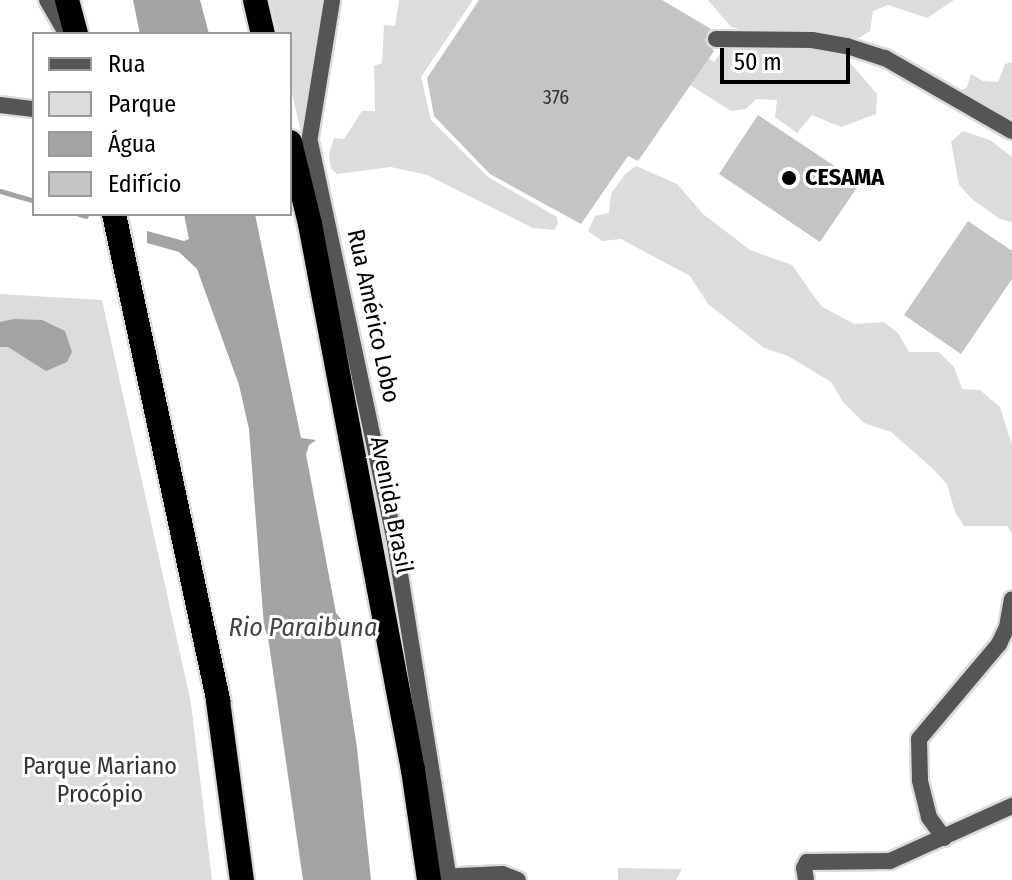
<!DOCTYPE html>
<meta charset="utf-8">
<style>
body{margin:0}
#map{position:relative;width:1012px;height:880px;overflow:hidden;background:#fff;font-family:"Fira Sans Condensed",sans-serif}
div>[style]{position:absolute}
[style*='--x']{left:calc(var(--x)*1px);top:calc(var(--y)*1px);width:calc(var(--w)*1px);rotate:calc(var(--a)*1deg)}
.green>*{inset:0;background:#dcdcdc}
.water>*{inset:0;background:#a3a3a3}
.stream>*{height:5px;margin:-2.5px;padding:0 2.5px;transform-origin:2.5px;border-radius:2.5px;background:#a3a3a3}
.building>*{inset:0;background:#c4c4c4}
.roads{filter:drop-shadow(2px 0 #dbdbdb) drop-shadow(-2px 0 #dbdbdb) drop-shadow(0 2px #dbdbdb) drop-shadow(0 -2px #dbdbdb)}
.street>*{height:16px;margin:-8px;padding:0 8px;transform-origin:8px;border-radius:8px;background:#555}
.highway>*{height:24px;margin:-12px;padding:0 12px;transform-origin:12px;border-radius:12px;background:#000}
.dots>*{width:22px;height:22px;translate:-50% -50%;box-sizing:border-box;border:4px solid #fff;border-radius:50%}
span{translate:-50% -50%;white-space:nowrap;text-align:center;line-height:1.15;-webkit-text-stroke:6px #fff;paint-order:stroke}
.number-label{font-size:20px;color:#313131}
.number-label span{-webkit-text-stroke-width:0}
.poi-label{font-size:24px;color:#000;font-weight:700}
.left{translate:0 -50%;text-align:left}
.street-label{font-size:24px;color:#000}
.park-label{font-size:24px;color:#333}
.water-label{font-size:26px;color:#444;font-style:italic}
.legend{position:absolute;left:32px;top:32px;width:260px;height:184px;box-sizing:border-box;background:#fff;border:2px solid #999;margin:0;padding:10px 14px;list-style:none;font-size:24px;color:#000}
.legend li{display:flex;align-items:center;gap:16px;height:40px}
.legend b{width:40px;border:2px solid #999}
.scale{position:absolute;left:720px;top:48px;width:130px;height:36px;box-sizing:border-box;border:4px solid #000;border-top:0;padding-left:10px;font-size:24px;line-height:28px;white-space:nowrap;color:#000;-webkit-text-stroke:6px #fff;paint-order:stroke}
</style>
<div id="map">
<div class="green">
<div style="clip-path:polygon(270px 0,326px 0,304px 145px,290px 85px,290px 34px,278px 34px)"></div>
<div style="clip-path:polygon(399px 0,473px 0,421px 77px,431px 120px,488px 177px,557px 217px,558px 224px,554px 230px,533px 228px,427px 175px,391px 167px,337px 174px,331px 169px,329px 154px,334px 138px,344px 139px,362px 111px,375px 111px,374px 66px,382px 63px,384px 25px,395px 26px)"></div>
<div style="clip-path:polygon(708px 0,954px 0,927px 18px,888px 5px,873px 11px,870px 31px,859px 38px,739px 29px,730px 26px)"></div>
<div style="clip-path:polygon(785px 44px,839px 50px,877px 94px,876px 114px,841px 127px,812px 115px,797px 133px,775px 117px,777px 100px,756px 99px,746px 109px,731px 111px,676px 76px,697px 50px,714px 62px,727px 45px,770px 48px)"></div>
<div style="clip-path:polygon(1012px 62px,1012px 118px,955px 94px,967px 87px,971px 74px,983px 81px,998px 82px,1005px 64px)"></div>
<div style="clip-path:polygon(963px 131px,990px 140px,1012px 157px,1012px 222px,1000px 219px,973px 200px,959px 185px,951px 142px)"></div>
<div style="clip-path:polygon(636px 166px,677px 184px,703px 214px,750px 250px,792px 265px,821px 306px,854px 324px,884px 322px,898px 333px,909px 352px,939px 352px,954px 367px,962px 389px,980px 390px,1000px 407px,1012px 445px,1012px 534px,1007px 526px,964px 526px,955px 512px,947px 484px,931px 467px,891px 432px,864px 423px,843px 402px,831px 382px,788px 356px,764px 348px,708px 304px,690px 276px,621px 239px,602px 241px,588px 231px,595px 216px,609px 213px,611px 194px,625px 174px)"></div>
<div style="clip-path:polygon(0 294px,102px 300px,191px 703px,212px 880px,0 880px)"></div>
<div style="clip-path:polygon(618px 868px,682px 869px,676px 880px,618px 880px)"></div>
</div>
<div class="water">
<div style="clip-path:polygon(133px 0,200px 0,209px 34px,140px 34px)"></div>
<div style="clip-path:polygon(184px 214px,255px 214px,301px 438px,316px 440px,309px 445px,306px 454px,336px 613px,342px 620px,339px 631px,357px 748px,371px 880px,303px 880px,268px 637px,264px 627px,249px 429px,239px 385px,197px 269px,179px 252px,147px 243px,147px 231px,184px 241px,189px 239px)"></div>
<div style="clip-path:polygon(14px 319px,42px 320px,65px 331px,72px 352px,67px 362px,46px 371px,8px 347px,0 347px,0 322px)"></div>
</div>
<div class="stream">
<div style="--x:0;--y:191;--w:35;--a:16"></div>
<div style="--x:79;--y:214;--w:7;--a:16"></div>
</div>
<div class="building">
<div style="clip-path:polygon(479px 0,662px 0,711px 29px,705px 40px,714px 51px,638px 161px,628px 156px,581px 224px,490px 174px,434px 116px,427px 78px)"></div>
<div style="clip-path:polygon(758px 115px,860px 183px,820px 242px,719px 174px)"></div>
<div style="clip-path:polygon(968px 221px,1012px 251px,1012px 279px,961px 354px,904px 315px)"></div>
</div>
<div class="roads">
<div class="street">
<div style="--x:47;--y:0;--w:39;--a:60"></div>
<div style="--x:716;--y:39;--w:96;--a:0.6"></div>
<div style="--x:812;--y:40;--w:36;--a:10"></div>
<div style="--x:847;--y:46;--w:40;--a:18"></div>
<div style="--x:885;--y:58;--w:146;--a:29.9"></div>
<div style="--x:0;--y:105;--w:34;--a:7"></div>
<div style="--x:310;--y:142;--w:410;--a:78"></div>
<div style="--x:395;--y:543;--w:341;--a:80.9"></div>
<div style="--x:308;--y:149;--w:151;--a:-80.8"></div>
<div style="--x:944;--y:838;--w:26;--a:-126"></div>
<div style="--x:929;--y:817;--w:38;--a:-104"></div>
<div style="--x:920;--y:780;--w:41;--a:-91.4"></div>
<div style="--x:919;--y:739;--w:124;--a:-49.9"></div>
<div style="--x:999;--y:644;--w:19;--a:-65"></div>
<div style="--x:1007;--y:627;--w:28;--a:-80"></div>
<div style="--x:438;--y:877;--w:64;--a:-2.7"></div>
<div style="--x:502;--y:874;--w:17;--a:21"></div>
<div style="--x:806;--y:880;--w:12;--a:-99"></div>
<div style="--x:804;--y:868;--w:7;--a:-63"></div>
<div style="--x:807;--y:862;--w:83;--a:-0.7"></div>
<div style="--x:890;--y:861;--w:134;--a:-24.3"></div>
</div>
<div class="highway">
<div style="--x:67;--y:0;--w:35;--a:75"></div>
<div style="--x:255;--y:0;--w:35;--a:77"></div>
<div style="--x:290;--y:142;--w:84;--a:76.3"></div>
<div style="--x:310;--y:224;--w:556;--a:79.32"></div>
<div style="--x:413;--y:770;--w:111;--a:81.7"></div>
<div style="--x:114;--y:214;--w:498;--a:77.9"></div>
<div style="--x:218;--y:701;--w:181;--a:82.4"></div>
</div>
</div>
<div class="dots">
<div style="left:789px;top:178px;background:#000"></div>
</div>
<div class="number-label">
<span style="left:556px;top:97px">376</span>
</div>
<div class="poi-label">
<span class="left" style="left:805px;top:178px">CESAMA</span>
</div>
<div class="street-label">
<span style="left:373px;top:316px;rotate:78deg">Rua Américo Lobo</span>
<span style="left:391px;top:505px;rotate:79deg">Avenida Brasil</span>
</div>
<div class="park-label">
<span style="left:100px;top:781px">Parque Mariano<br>Procópio</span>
</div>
<div class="water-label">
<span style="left:303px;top:628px">Rio Paraibuna</span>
</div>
<ul class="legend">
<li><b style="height:10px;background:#555"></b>Rua</li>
<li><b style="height:22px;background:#dcdcdc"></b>Parque</li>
<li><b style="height:22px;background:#a3a3a3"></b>Água</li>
<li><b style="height:22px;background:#c4c4c4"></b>Edifício</li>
</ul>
<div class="scale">50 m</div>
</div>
